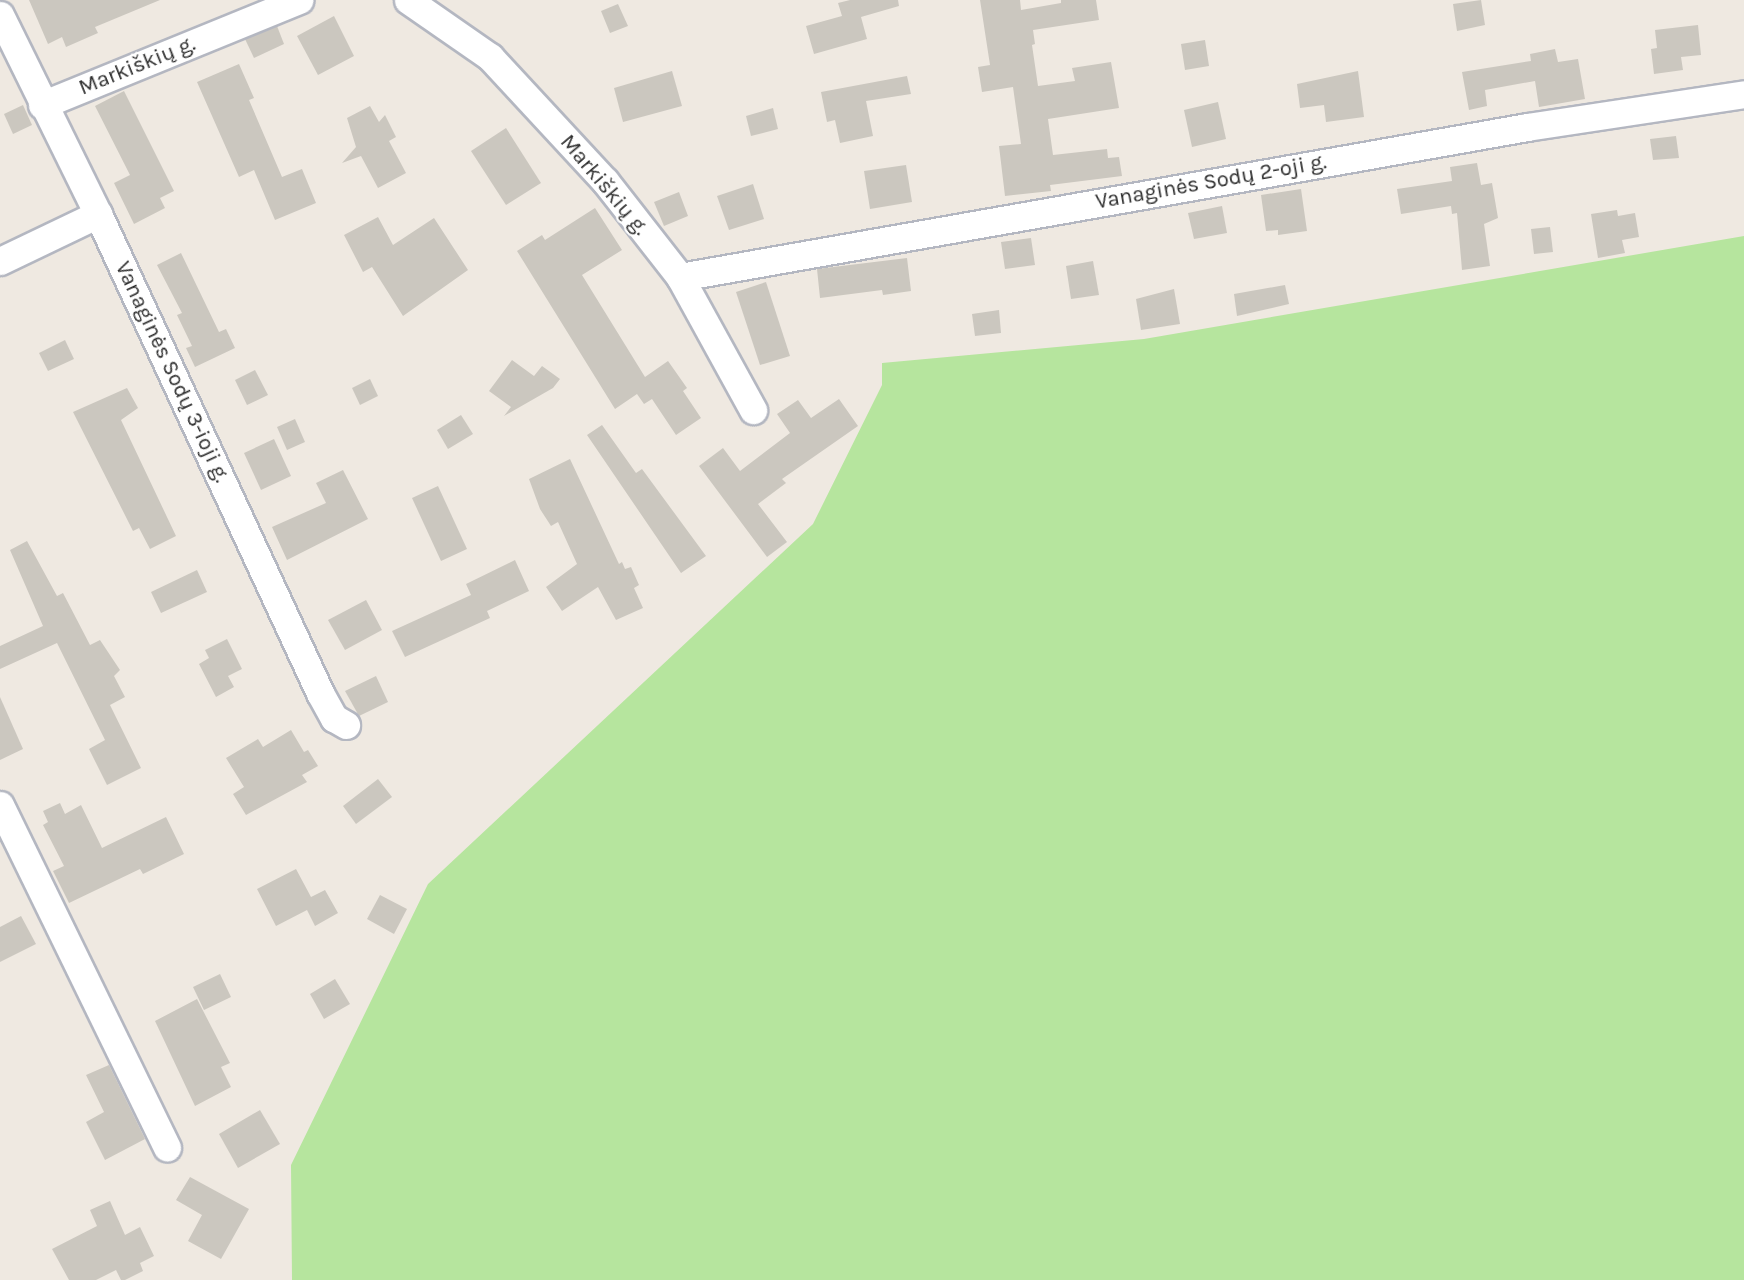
<!DOCTYPE html>
<meta charset="utf-8">
<style>
body{margin:0}
#map{position:relative;width:1744px;height:1280px;overflow:hidden;background:#efe9e1;font-family:Karla,sans-serif}
div>[style]{position:absolute}
[style*='--x']{left:calc(var(--x)*1px);top:calc(var(--y)*1px);width:calc(var(--w)*1px);rotate:calc(var(--a)*1deg)}
.green>*{inset:0;background:#b6e59e}
.building>*{inset:0;background:#cbc7bf}
.roads{filter:drop-shadow(2px 0 #b4b7c1) drop-shadow(-2px 0 #b4b7c1) drop-shadow(0 2px #b4b7c1) drop-shadow(0 -2px #b4b7c1)}
.street>*{height:27px;margin:-13.5px;padding:0 13.5px;transform-origin:13.5px;border-radius:13.5px;background:#fff}
span{translate:-50% -50%;white-space:nowrap;text-align:center;line-height:1.15;-webkit-text-stroke:4.5px #fff;paint-order:stroke}
.street-label{font-size:22px;color:#2e2e2e}
</style>
<div id="map">
<div class="green">
<div style="clip-path:polygon(1744px 236px,1744px 1280px,292px 1280px,291px 1165px,428px 884px,813px 524px,882px 385px,882px 363px,1144px 339px)"></div>
</div>
<div class="building">
<div style="clip-path:polygon(29px 0,160px 0,95px 27px,98px 33px,66px 47px,62px 37px,48px 44px)"></div>
<div style="clip-path:polygon(850px 0,898px 0,899px 6px,861px 17px,867px 39px,814px 54px,806px 26px,842px 16px,838px 3px)"></div>
<div style="clip-path:polygon(980px 0,1020px 0,1021px 10px,1061px 3px,1061px 0,1096px 0,1099px 20px,1033px 30px,1035px 44px,1032px 45px,1038px 86px,1075px 81px,1072px 68px,1111px 62px,1119px 108px,1048px 119px,1053px 155px,1107px 149px,1108px 158px,1119px 157px,1122px 176px,1050px 185px,1051px 191px,1005px 196px,999px 146px,1021px 144px,1013px 87px,982px 92px,978px 67px,990px 65px)"></div>
<div style="clip-path:polygon(1481px 0,1485px 25px,1457px 31px,1453px 4px)"></div>
<div style="clip-path:polygon(618px 4px,628px 26px,610px 33px,601px 11px)"></div>
<div style="clip-path:polygon(334px 16px,354px 56px,318px 75px,297px 36px)"></div>
<div style="clip-path:polygon(1698px 25px,1701px 55px,1681px 57px,1683px 70px,1654px 74px,1651px 49px,1657px 48px,1655px 30px)"></div>
<div style="clip-path:polygon(277px 26px,284px 44px,254px 58px,245px 39px)"></div>
<div style="clip-path:polygon(1205px 40px,1209px 66px,1185px 70px,1181px 44px)"></div>
<div style="clip-path:polygon(1555px 49px,1558px 62px,1578px 59px,1585px 99px,1539px 107px,1535px 81px,1485px 90px,1487px 106px,1469px 110px,1462px 72px,1531px 61px,1530px 54px)"></div>
<div style="clip-path:polygon(239px 64px,254px 98px,249px 100px,282px 177px,302px 169px,316px 203px,275px 220px,254px 170px,239px 177px,197px 82px)"></div>
<div style="clip-path:polygon(672px 71px,682px 106px,623px 122px,614px 88px)"></div>
<div style="clip-path:polygon(1358px 71px,1364px 117px,1326px 122px,1324px 105px,1300px 108px,1297px 84px)"></div>
<div style="clip-path:polygon(907px 76px,911px 94px,866px 101px,873px 136px,840px 143px,835px 120px,827px 122px,821px 92px)"></div>
<div style="clip-path:polygon(124px 91px,174px 191px,160px 198px,165px 208px,134px 224px,114px 183px,130px 175px,95px 106px)"></div>
<div style="clip-path:polygon(1218px 102px,1226px 139px,1192px 147px,1184px 110px)"></div>
<div style="clip-path:polygon(23px 105px,32px 125px,13px 134px,4px 114px)"></div>
<div style="clip-path:polygon(370px 106px,379px 122px,385px 115px,396px 137px,389px 141px,406px 173px,378px 188px,361px 156px,342px 163px,356px 147px,347px 118px)"></div>
<div style="clip-path:polygon(773px 108px,778px 129px,751px 136px,746px 116px)"></div>
<div style="clip-path:polygon(506px 128px,541px 183px,506px 205px,471px 151px)"></div>
<div style="clip-path:polygon(1676px 136px,1679px 158px,1653px 160px,1650px 139px)"></div>
<div style="clip-path:polygon(1477px 163px,1481px 185px,1492px 183px,1498px 218px,1484px 224px,1490px 266px,1462px 270px,1457px 213px,1452px 214px,1451px 206px,1401px 214px,1397px 189px,1452px 181px,1450px 167px)"></div>
<div style="clip-path:polygon(906px 165px,912px 202px,870px 209px,864px 171px)"></div>
<div style="clip-path:polygon(753px 184px,764px 219px,729px 230px,717px 196px)"></div>
<div style="clip-path:polygon(1301px 189px,1307px 231px,1278px 235px,1278px 230px,1266px 231px,1261px 195px)"></div>
<div style="clip-path:polygon(679px 192px,688px 216px,664px 226px,654px 202px)"></div>
<div style="clip-path:polygon(1222px 206px,1227px 233px,1194px 239px,1188px 213px)"></div>
<div style="clip-path:polygon(595px 208px,622px 250px,582px 275px,645px 377px,668px 361px,687px 388px,683px 391px,701px 418px,676px 435px,652px 399px,644px 404px,637px 394px,615px 409px,517px 251px,542px 235px,545px 240px)"></div>
<div style="clip-path:polygon(1617px 210px,1618px 216px,1635px 213px,1639px 237px,1622px 240px,1625px 253px,1598px 258px,1591px 214px)"></div>
<div style="clip-path:polygon(378px 217px,393px 245px,434px 218px,468px 270px,403px 316px,372px 267px,363px 272px,344px 235px)"></div>
<div style="clip-path:polygon(1550px 227px,1553px 252px,1534px 254px,1531px 229px)"></div>
<div style="clip-path:polygon(1031px 238px,1035px 265px,1005px 269px,1001px 242px)"></div>
<div style="clip-path:polygon(181px 253px,219px 332px,226px 329px,235px 348px,195px 367px,186px 348px,192px 346px,177px 315px,182px 313px,157px 265px)"></div>
<div style="clip-path:polygon(907px 258px,911px 291px,883px 295px,882px 290px,820px 298px,817px 269px)"></div>
<div style="clip-path:polygon(1093px 261px,1099px 295px,1071px 299px,1066px 266px)"></div>
<div style="clip-path:polygon(766px 282px,790px 356px,760px 365px,736px 292px)"></div>
<div style="clip-path:polygon(1285px 285px,1289px 304px,1237px 316px,1234px 294px)"></div>
<div style="clip-path:polygon(1174px 289px,1180px 324px,1141px 330px,1136px 299px)"></div>
<div style="clip-path:polygon(999px 310px,1001px 333px,975px 336px,972px 314px)"></div>
<div style="clip-path:polygon(65px 340px,74px 359px,48px 371px,39px 353px)"></div>
<div style="clip-path:polygon(512px 360px,534px 376px,542px 366px,560px 379px,553px 388px,504px 416px,511px 407px,489px 391px)"></div>
<div style="clip-path:polygon(255px 370px,268px 395px,247px 405px,235px 380px)"></div>
<div style="clip-path:polygon(370px 379px,378px 396px,360px 405px,352px 388px)"></div>
<div style="clip-path:polygon(127px 388px,138px 408px,121px 420px,176px 536px,150px 549px,139px 528px,133px 531px,73px 412px)"></div>
<div style="clip-path:polygon(839px 399px,858px 426px,782px 479px,786px 483px,758px 504px,787px 542px,767px 557px,699px 466px,723px 448px,740px 471px,790px 433px,777px 414px,798px 400px,811px 418px)"></div>
<div style="clip-path:polygon(461px 415px,473px 434px,448px 449px,437px 430px)"></div>
<div style="clip-path:polygon(295px 419px,305px 442px,287px 450px,277px 427px)"></div>
<div style="clip-path:polygon(602px 425px,636px 473px,642px 469px,706px 556px,681px 573px,587px 435px)"></div>
<div style="clip-path:polygon(274px 439px,291px 476px,261px 490px,244px 453px)"></div>
<div style="clip-path:polygon(570px 459px,619px 564px,622px 562px,625px 569px,631px 567px,639px 585px,634px 588px,643px 608px,616px 620px,598px 587px,562px 611px,546px 587px,577px 564px,558px 522px,551px 526px,540px 509px,529px 479px)"></div>
<div style="clip-path:polygon(343px 470px,368px 519px,287px 560px,272px 527px,326px 503px,316px 483px)"></div>
<div style="clip-path:polygon(438px 486px,467px 549px,441px 561px,412px 498px)"></div>
<div style="clip-path:polygon(27px 541px,57px 596px,63px 593px,90px 645px,100px 640px,120px 670px,114px 676px,125px 697px,110px 705px,141px 768px,107px 785px,89px 749px,105px 740px,57px 643px,0 669px,0 646px,43px 626px,10px 550px)"></div>
<div style="clip-path:polygon(515px 560px,529px 591px,487px 611px,490px 618px,405px 657px,392px 631px,471px 595px,466px 584px)"></div>
<div style="clip-path:polygon(197px 570px,207px 592px,161px 613px,151px 592px)"></div>
<div style="clip-path:polygon(366px 600px,382px 630px,345px 650px,328px 620px)"></div>
<div style="clip-path:polygon(227px 639px,242px 669px,228px 676px,234px 687px,216px 697px,199px 664px,209px 658px,205px 650px)"></div>
<div style="clip-path:polygon(376px 676px,388px 702px,359px 716px,345px 691px)"></div>
<div style="clip-path:polygon(0 697px,23px 749px,0 760px)"></div>
<div style="clip-path:polygon(291px 730px,304px 752px,308px 750px,318px 766px,302px 775px,307px 782px,246px 815px,233px 794px,244px 787px,226px 758px,258px 739px,263px 747px)"></div>
<div style="clip-path:polygon(378px 779px,392px 797px,356px 824px,343px 806px)"></div>
<div style="clip-path:polygon(60px 803px,65px 814px,81px 805px,102px 848px,166px 817px,184px 854px,143px 874px,140px 869px,69px 903px,53px 871px,64px 866px,43px 825px,48px 822px,43px 811px)"></div>
<div style="clip-path:polygon(296px 869px,311px 897px,325px 890px,338px 913px,315px 926px,307px 910px,276px 926px,257px 889px)"></div>
<div style="clip-path:polygon(380px 895px,407px 909px,394px 934px,367px 919px)"></div>
<div style="clip-path:polygon(21px 916px,36px 944px,0 962px,0 927px)"></div>
<div style="clip-path:polygon(220px 974px,231px 997px,204px 1010px,193px 987px)"></div>
<div style="clip-path:polygon(335px 979px,350px 1004px,324px 1019px,310px 994px)"></div>
<div style="clip-path:polygon(197px 999px,230px 1063px,221px 1067px,231px 1087px,195px 1106px,155px 1021px)"></div>
<div style="clip-path:polygon(109px 1065px,145px 1139px,105px 1160px,86px 1122px,104px 1112px,86px 1075px)"></div>
<div style="clip-path:polygon(260px 1110px,280px 1144px,238px 1168px,219px 1134px)"></div>
<div style="clip-path:polygon(190px 1177px,249px 1209px,221px 1259px,188px 1241px,202px 1215px,176px 1200px)"></div>
<div style="clip-path:polygon(110px 1201px,125px 1235px,140px 1227px,154px 1256px,140px 1263px,143px 1271px,125px 1280px,121px 1280px,116px 1270px,96px 1280px,69px 1280px,52px 1249px,97px 1226px,90px 1210px)"></div>
</div>
<div class="roads">
<div class="street">
<div style="--x:408;--y:0;--w:100;--a:34.8"></div>
<div style="--x:490;--y:57;--w:169;--a:47.2"></div>
<div style="--x:605;--y:181;--w:122;--a:52"></div>
<div style="--x:680;--y:277;--w:152;--a:61.2"></div>
<div style="--x:0;--y:15;--w:222;--a:63.8"></div>
<div style="--x:98;--y:214;--w:528;--a:65.13"></div>
<div style="--x:320;--y:693;--w:29;--a:61"></div>
<div style="--x:334;--y:718;--w:14;--a:30"></div>
<div style="--x:42;--y:105;--w:278;--a:-22.2"></div>
<div style="--x:0;--y:261;--w:109;--a:-25.6"></div>
<div style="--x:680;--y:277;--w:860;--a:-10.04"></div>
<div style="--x:1527;--y:127;--w:219;--a:-8.6"></div>
<div style="--x:0;--y:805;--w:381;--a:64"></div>
</div>
</div>
<div class="street-label">
<span style="left:137px;top:66px;rotate:-22deg">Markiškių g.</span>
<span style="left:1211px;top:182px;rotate:-10deg">Vanaginės Sodų 2-oji g.</span>
<span style="left:604px;top:185px;rotate:50deg">Markiškių g.</span>
<span style="left:172px;top:372px;rotate:65deg">Vanaginės Sodų 3-ioji g.</span>
</div>
</div>
